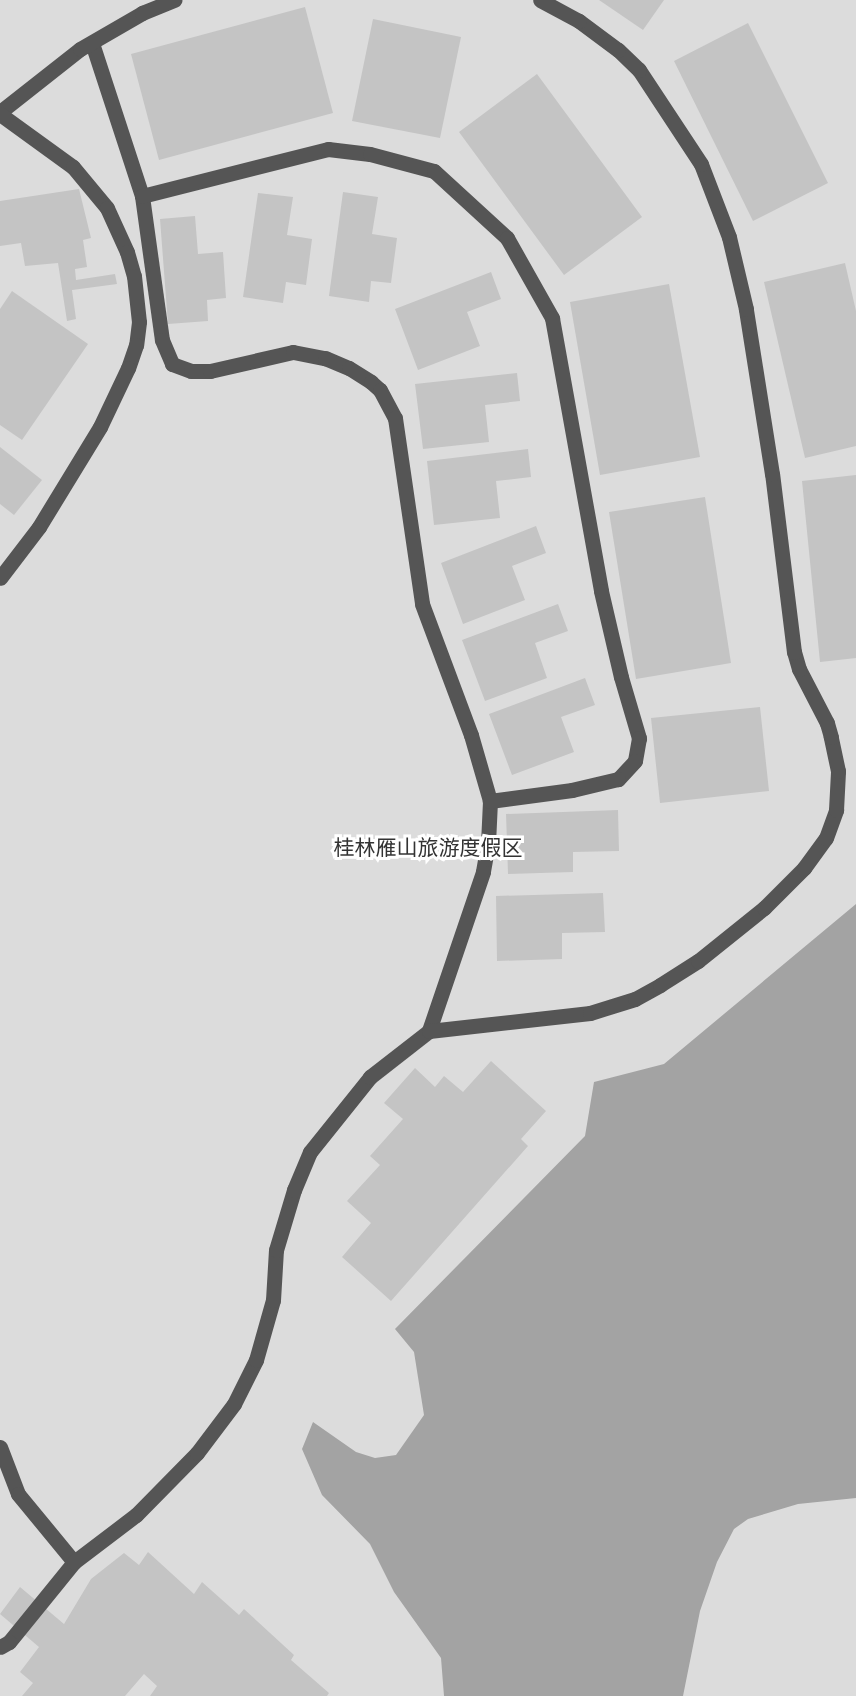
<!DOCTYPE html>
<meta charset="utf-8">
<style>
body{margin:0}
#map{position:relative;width:856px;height:1696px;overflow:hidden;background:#fff;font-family:Poppins,"Noto Sans SC",sans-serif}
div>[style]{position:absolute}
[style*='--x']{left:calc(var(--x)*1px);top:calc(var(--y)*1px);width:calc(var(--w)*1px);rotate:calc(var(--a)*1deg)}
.green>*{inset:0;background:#dcdcdc}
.water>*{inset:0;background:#a3a3a3}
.building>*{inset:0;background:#c4c4c4}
.minor>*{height:15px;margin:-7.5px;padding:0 7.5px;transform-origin:7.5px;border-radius:7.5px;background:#555}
span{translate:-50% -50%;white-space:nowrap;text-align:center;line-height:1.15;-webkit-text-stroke:6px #fff;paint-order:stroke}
.park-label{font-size:21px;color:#333}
</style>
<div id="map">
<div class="green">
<div style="clip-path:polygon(0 0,856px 0,856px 1696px,0 1696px)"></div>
</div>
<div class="water">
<div style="clip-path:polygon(856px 904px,856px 1498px,798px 1504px,748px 1519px,734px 1529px,717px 1562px,700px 1611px,683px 1696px,444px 1696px,441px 1658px,394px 1592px,370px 1544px,322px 1495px,302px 1449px,313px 1422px,356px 1452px,375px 1458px,396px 1455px,424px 1415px,414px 1352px,395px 1329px,585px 1136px,594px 1082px,664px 1064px)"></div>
</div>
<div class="building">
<div style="clip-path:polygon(599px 0,664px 0,643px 30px)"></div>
<div style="clip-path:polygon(305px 7px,333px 113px,159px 160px,131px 54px)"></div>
<div style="clip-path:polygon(373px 19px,461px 37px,440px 138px,352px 121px)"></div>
<div style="clip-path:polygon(748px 23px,828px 183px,753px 221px,674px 61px)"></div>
<div style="clip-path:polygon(537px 74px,642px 217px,564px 275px,459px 132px)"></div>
<div style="clip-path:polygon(79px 189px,91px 238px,83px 240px,87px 267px,75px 269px,76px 280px,115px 274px,117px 284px,72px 290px,76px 319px,67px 321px,58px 263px,25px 266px,21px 243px,0 246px,0 201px)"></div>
<div style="clip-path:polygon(343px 192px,378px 197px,372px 234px,397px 238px,391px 283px,371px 281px,369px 302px,329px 296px)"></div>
<div style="clip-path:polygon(258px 193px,293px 197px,287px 235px,312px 239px,306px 285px,286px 282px,283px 303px,243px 297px)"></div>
<div style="clip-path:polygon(195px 216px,198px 254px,223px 252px,226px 298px,207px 300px,208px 321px,168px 324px,160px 219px)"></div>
<div style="clip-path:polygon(845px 263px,856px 311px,856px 446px,805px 458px,764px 282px)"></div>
<div style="clip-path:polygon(491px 272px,501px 299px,467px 312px,480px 346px,418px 370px,395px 309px)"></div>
<div style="clip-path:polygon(669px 284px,700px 457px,600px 475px,570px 302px)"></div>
<div style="clip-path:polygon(12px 291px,88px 344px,22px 440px,0 425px,0 309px)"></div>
<div style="clip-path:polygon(517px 373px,520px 401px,485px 405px,489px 442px,423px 449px,415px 384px)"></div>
<div style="clip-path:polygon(0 447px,42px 480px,14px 515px,0 504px)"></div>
<div style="clip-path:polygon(528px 449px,531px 477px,496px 481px,500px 518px,434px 525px,427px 461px)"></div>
<div style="clip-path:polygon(856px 475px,856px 658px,820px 662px,802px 481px)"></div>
<div style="clip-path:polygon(705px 497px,731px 663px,636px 679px,609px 512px)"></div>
<div style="clip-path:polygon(536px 526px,546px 553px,512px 566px,525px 600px,463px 624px,441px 563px)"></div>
<div style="clip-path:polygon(558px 604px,568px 631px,535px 643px,547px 678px,485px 701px,462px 640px)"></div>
<div style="clip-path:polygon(585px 678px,595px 705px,561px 717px,574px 752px,512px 775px,489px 714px)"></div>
<div style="clip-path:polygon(760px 707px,769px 791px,660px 803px,651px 718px)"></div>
<div style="clip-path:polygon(618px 810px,619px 851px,573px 852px,573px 872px,508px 874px,506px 814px)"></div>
<div style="clip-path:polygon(603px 893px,605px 932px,562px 933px,562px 959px,497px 961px,496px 896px)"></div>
<div style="clip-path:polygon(491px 1061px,546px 1111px,521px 1139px,528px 1146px,391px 1301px,342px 1257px,371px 1223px,347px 1201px,380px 1165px,370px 1156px,403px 1119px,384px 1103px,415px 1068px,435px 1087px,444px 1076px,463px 1092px)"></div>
<div style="clip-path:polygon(148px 1552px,194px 1594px,202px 1582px,239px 1615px,244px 1609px,294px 1655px,291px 1660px,329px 1693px,327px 1696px,150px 1696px,157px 1686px,144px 1674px,125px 1696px,22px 1696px,33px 1683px,20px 1672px,39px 1647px,0 1614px,20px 1587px,64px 1624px,91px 1579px,124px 1553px,139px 1565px)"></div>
</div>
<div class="minor">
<div style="--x:92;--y:43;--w:161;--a:71.9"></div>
<div style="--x:142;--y:196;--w:145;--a:82.1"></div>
<div style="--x:162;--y:340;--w:26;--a:67"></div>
<div style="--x:172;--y:364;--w:20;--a:20"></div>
<div style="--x:191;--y:371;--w:19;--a:0"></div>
<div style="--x:210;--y:371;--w:85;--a:-12.9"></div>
<div style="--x:293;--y:352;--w:33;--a:11"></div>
<div style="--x:325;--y:358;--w:26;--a:23"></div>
<div style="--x:349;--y:368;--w:26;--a:32"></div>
<div style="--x:371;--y:382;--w:12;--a:42"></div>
<div style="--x:380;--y:390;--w:32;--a:62"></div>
<div style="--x:395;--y:418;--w:188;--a:81.7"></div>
<div style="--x:422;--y:604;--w:140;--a:69.5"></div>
<div style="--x:471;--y:735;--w:69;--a:73.9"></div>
<div style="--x:490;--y:801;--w:42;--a:92.7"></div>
<div style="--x:488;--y:843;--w:29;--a:100"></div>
<div style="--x:483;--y:872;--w:168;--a:108.8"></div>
<div style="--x:0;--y:112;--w:102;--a:-38.2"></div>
<div style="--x:80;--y:49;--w:72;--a:-30.1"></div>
<div style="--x:142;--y:13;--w:35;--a:-22"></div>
<div style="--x:0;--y:114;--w:90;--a:36"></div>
<div style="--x:73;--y:167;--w:53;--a:50.3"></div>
<div style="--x:107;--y:208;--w:48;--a:65.6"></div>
<div style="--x:127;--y:252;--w:25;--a:74"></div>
<div style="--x:134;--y:276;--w:46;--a:83.8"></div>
<div style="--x:139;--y:322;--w:23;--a:97"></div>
<div style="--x:136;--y:345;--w:24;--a:109"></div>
<div style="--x:128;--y:368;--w:65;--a:115.4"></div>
<div style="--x:100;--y:427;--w:117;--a:121.4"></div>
<div style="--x:39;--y:527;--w:64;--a:127.4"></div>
<div style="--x:142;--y:196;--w:192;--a:-14.2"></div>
<div style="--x:328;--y:149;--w:42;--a:6.8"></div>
<div style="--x:370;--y:154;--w:66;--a:14.9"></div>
<div style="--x:434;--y:171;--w:99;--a:42.5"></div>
<div style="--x:507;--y:238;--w:92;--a:60.6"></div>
<div style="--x:552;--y:318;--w:277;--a:79.8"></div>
<div style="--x:601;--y:591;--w:88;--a:76.9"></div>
<div style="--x:621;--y:677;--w:64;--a:73.6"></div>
<div style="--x:639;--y:738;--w:23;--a:100"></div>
<div style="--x:635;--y:761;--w:25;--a:133"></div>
<div style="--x:618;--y:779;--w:47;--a:166.6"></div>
<div style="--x:572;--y:790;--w:83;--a:172.4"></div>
<div style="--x:0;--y:1447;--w:50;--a:69"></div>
<div style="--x:18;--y:1494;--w:88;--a:50.5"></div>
<div style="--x:74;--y:1562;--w:103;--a:129.1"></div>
<div style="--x:9;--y:1642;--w:10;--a:151"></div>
<div style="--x:74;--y:1562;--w:78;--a:-37.2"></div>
<div style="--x:136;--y:1515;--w:87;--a:-45.5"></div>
<div style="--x:197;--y:1453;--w:61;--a:-52.9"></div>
<div style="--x:234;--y:1404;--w:49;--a:-63.4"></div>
<div style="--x:256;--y:1360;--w:62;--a:-74.2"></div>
<div style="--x:273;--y:1300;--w:50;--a:-86.6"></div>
<div style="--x:276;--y:1250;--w:63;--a:-73.3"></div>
<div style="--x:294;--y:1190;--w:41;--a:-67.2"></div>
<div style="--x:310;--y:1152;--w:96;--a:-51.3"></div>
<div style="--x:370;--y:1077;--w:75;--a:-37.9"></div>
<div style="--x:429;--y:1031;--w:162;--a:-6.4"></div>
<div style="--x:590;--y:1013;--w:47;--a:-17.3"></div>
<div style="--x:635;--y:999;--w:29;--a:-29"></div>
<div style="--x:660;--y:985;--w:45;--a:-32.3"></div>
<div style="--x:698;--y:961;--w:85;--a:-38.8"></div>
<div style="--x:764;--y:908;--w:57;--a:-45"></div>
<div style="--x:804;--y:868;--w:37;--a:-54"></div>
<div style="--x:826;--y:838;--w:30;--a:-70"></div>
<div style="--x:836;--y:810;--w:39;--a:-87"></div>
<div style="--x:838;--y:771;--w:35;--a:-102"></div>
<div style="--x:831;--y:737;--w:15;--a:-106"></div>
<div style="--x:827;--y:723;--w:61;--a:-117.4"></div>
<div style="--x:799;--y:669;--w:18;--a:-106"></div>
<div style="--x:794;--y:652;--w:179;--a:-97"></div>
<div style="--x:772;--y:474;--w:167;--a:-99"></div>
<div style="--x:746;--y:309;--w:74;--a:-103.3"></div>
<div style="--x:729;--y:237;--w:78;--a:-111"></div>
<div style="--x:701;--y:164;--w:113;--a:-123.4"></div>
<div style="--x:639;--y:70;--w:29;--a:-136"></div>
<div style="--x:618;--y:50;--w:49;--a:-143.4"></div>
<div style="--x:579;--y:21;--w:44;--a:-151.7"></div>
</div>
<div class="park-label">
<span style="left:428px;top:848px">桂林雁山旅游度假区</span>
</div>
</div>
